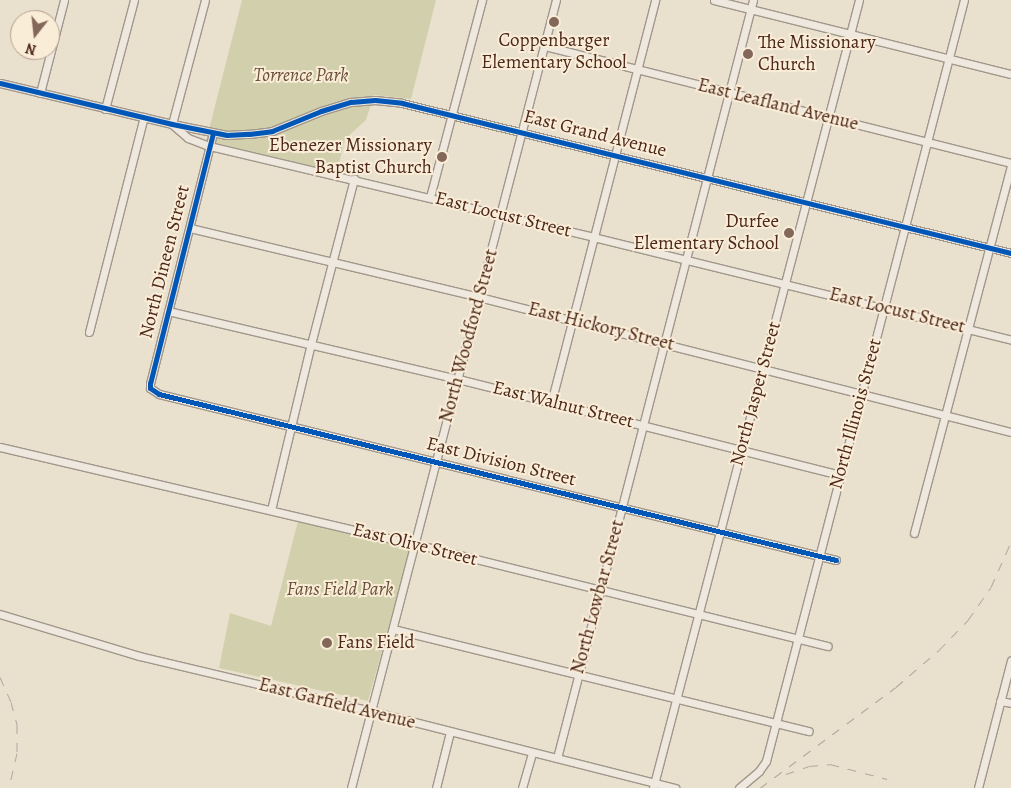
<!DOCTYPE html>
<style>
body{margin:0}
#map{position:relative;width:1011px;height:788px;overflow:hidden;background:#eae0ce;font-family:Alegreya,serif}
div>[style]{position:absolute}
[style*='--x']{left:calc(var(--x)*1px);top:calc(var(--y)*1px);width:calc(var(--w)*1px);rotate:calc(var(--a)*1deg)}
.green>*{inset:0;background:#d2d0ac}
.roads{filter:drop-shadow(1px 0 #a1978b) drop-shadow(-1px 0 #a1978b) drop-shadow(0 1px #a1978b) drop-shadow(0 -1px #a1978b)}
.minor>*{height:7px;margin:-3.5px;padding:0 3.5px;transform-origin:3.5px;border-radius:3.5px;background:#eee8df}
.rail>*{height:1px;margin-top:-0.5px;transform-origin:0;background:repeating-linear-gradient(90deg,#b1a9a0 0 9px,transparent 0 18px)}
.cycleway>*{height:5px;margin:-2.5px;padding:0 2.5px;transform-origin:2.5px;border-radius:2.5px;background:#0057b8}
.dots>*{width:14px;height:14px;translate:-50% -50%;box-sizing:border-box;border:2px solid #faedd7;border-radius:50%}
span{translate:-50% -50%;white-space:nowrap;text-align:center;line-height:1.15;-webkit-text-stroke:4px #faedd7;paint-order:stroke}
.poi-label{font-size:19px;color:#4c271a}
.left{translate:0 -50%;text-align:left}
.right{translate:-100% -50%;text-align:right}
.park-label{font-size:19px;color:#694e38;font-style:italic}
.street-label{font-size:19px;color:#4c271a}
.north{position:absolute;left:10px;top:10px;width:50px;height:50px;box-sizing:border-box;background:#faedd7;border:1px solid #b49e8b;border-radius:50%;rotate:196deg;font-size:14px;font-weight:700;line-height:20px;text-align:center;color:#4c271a}
.north::after{content:'';display:block;margin:auto;width:18px;height:22px;background:#836859;clip-path:polygon(50% 0,100% 100%,50% 72%,0 100%)}
</style>
<div id="map">
<div class="green">
<div style="clip-path:polygon(242px 0,436px 0,411px 99px,374px 95px,366px 120px,345px 139px,337px 172px,206px 141px)"></div>
<div style="clip-path:polygon(298px 521px,411px 547px,368px 701px,219px 668px,230px 613px,271px 626px)"></div>
</div>
<div class="roads">
<div class="minor">
<div style="--x:714;--y:0;--w:306;--a:14"></div>
<div style="--x:545;--y:46;--w:480;--a:14.1"></div>
<div style="--x:0;--y:83;--w:177;--a:13.4"></div>
<div style="--x:172;--y:124;--w:56;--a:11.3"></div>
<div style="--x:227;--y:135;--w:22;--a:-3"></div>
<div style="--x:249;--y:134;--w:23;--a:-7"></div>
<div style="--x:272;--y:131;--w:53;--a:-22.2"></div>
<div style="--x:321;--y:111;--w:31;--a:-17"></div>
<div style="--x:351;--y:102;--w:24;--a:-5"></div>
<div style="--x:375;--y:100;--w:27;--a:6"></div>
<div style="--x:402;--y:103;--w:627;--a:13.84"></div>
<div style="--x:40;--y:93;--w:96;--a:-75.5"></div>
<div style="--x:105;--y:109;--w:113;--a:-75.1"></div>
<div style="--x:172;--y:124;--w:128;--a:-75.1"></div>
<div style="--x:173;--y:125;--w:20;--a:41"></div>
<div style="--x:188;--y:138;--w:22;--a:21"></div>
<div style="--x:209;--y:146;--w:395;--a:13.3"></div>
<div style="--x:593;--y:237;--w:431;--a:13.8"></div>
<div style="--x:213;--y:133;--w:258;--a:104.1"></div>
<div style="--x:150;--y:383;--w:5;--a:90"></div>
<div style="--x:150;--y:388;--w:11;--a:34"></div>
<div style="--x:159;--y:394;--w:697;--a:13.78"></div>
<div style="--x:430;--y:197;--w:204;--a:-75.2"></div>
<div style="--x:190;--y:228;--w:297;--a:13.4"></div>
<div style="--x:479;--y:297;--w:549;--a:14.24"></div>
<div style="--x:168;--y:311;--w:298;--a:13.2"></div>
<div style="--x:458;--y:379;--w:394;--a:14.1"></div>
<div style="--x:89;--y:332;--w:222;--a:-75.7"></div>
<div style="--x:551;--y:403;--w:416;--a:-75.5"></div>
<div style="--x:0;--y:447;--w:426;--a:13.2"></div>
<div style="--x:415;--y:544;--w:425;--a:13.9"></div>
<div style="--x:271;--y:510;--w:171;--a:-76.5"></div>
<div style="--x:311;--y:344;--w:171;--a:-75.4"></div>
<div style="--x:914;--y:533;--w:381;--a:-75.2"></div>
<div style="--x:0;--y:614;--w:145;--a:16.8"></div>
<div style="--x:139;--y:656;--w:238;--a:13.3"></div>
<div style="--x:371;--y:711;--w:314;--a:14.2"></div>
<div style="--x:393;--y:629;--w:428;--a:13.8"></div>
<div style="--x:1000;--y:701;--w:11;--a:10"></div>
<div style="--x:557;--y:758;--w:783;--a:-75.5"></div>
<div style="--x:351;--y:788;--w:814;--a:-75.42"></div>
<div style="--x:436;--y:788;--w:58;--a:-76"></div>
<div style="--x:522;--y:788;--w:37;--a:-74"></div>
<div style="--x:653;--y:788;--w:814;--a:-75.35"></div>
<div style="--x:739;--y:788;--w:26;--a:-40"></div>
<div style="--x:759;--y:771;--w:12;--a:-55"></div>
<div style="--x:766;--y:761;--w:786;--a:-75.42"></div>
<div style="--x:978;--y:788;--w:132;--a:-75.5"></div>
</div>
</div>
<div class="rail">
<div style="--x:0;--y:677;--w:27;--a:66"></div>
<div style="--x:11;--y:702;--w:24;--a:75"></div>
<div style="--x:17;--y:725;--w:28;--a:90"></div>
<div style="--x:17;--y:753;--w:36;--a:103"></div>
<div style="--x:786;--y:774;--w:24;--a:-19"></div>
<div style="--x:809;--y:766;--w:21;--a:-5"></div>
<div style="--x:830;--y:764;--w:59;--a:14.7"></div>
<div style="--x:760;--y:788;--w:169;--a:-36.6"></div>
<div style="--x:896;--y:687;--w:57;--a:-40.7"></div>
<div style="--x:939;--y:650;--w:42;--a:-46"></div>
<div style="--x:968;--y:620;--w:40;--a:-55.1"></div>
<div style="--x:991;--y:587;--w:49;--a:-66"></div>
</div>
<div class="cycleway">
<div style="--x:0;--y:83;--w:177;--a:13.4"></div>
<div style="--x:172;--y:124;--w:56;--a:11.3"></div>
<div style="--x:227;--y:135;--w:22;--a:-3"></div>
<div style="--x:249;--y:134;--w:23;--a:-7"></div>
<div style="--x:272;--y:131;--w:53;--a:-22.2"></div>
<div style="--x:321;--y:111;--w:31;--a:-17"></div>
<div style="--x:351;--y:102;--w:24;--a:-5"></div>
<div style="--x:375;--y:100;--w:27;--a:6"></div>
<div style="--x:402;--y:103;--w:627;--a:13.84"></div>
<div style="--x:213;--y:133;--w:258;--a:104.1"></div>
<div style="--x:150;--y:383;--w:5;--a:90"></div>
<div style="--x:150;--y:388;--w:11;--a:34"></div>
<div style="--x:159;--y:394;--w:697;--a:13.78"></div>
</div>
<div class="dots">
<div style="left:554px;top:22px;background:#836859"></div>
<div style="left:748px;top:54px;background:#836859"></div>
<div style="left:442px;top:157px;background:#836859"></div>
<div style="left:789px;top:233px;background:#836859"></div>
<div style="left:327px;top:643px;background:#836859"></div>
</div>
<div class="poi-label">
<span style="left:554px;top:52px">Coppenbarger<br>Elementary School</span>
<span class="left" style="left:758px;top:54px">The Missionary<br>Church</span>
<span class="right" style="left:432px;top:157px">Ebenezer Missionary<br>Baptist Church</span>
<span class="right" style="left:779px;top:233px">Durfee<br>Elementary School</span>
<span class="left" style="left:337px;top:643px">Fans Field</span>
</div>
<div class="park-label">
<span style="left:301px;top:76px">Torrence Park</span>
<span style="left:340px;top:590px">Fans Field Park</span>
</div>
<div class="street-label">
<span style="left:778px;top:105px;rotate:14deg">East Leafland Avenue</span>
<span style="left:595px;top:134px;rotate:14deg">East Grand Avenue</span>
<span style="left:503px;top:215px;rotate:14deg">East Locust Street</span>
<span style="left:165px;top:262px;rotate:-76deg">North Dineen Street</span>
<span style="left:897px;top:311px;rotate:14deg">East Locust Street</span>
<span style="left:601px;top:327px;rotate:14deg">East Hickory Street</span>
<span style="left:469px;top:336px;rotate:-75deg">North Woodford Street</span>
<span style="left:756px;top:394px;rotate:-75deg">North Jasper Street</span>
<span style="left:563px;top:405px;rotate:14deg">East Walnut Street</span>
<span style="left:856px;top:414px;rotate:-75deg">North Illinois Street</span>
<span style="left:501px;top:462px;rotate:14deg">East Division Street</span>
<span style="left:415px;top:545px;rotate:14deg">East Olive Street</span>
<span style="left:598px;top:597px;rotate:-75deg">North Lowbar Street</span>
<span style="left:337px;top:704px;rotate:14deg">East Garfield Avenue</span>
</div>
<div class="north">N</div>
</div>
